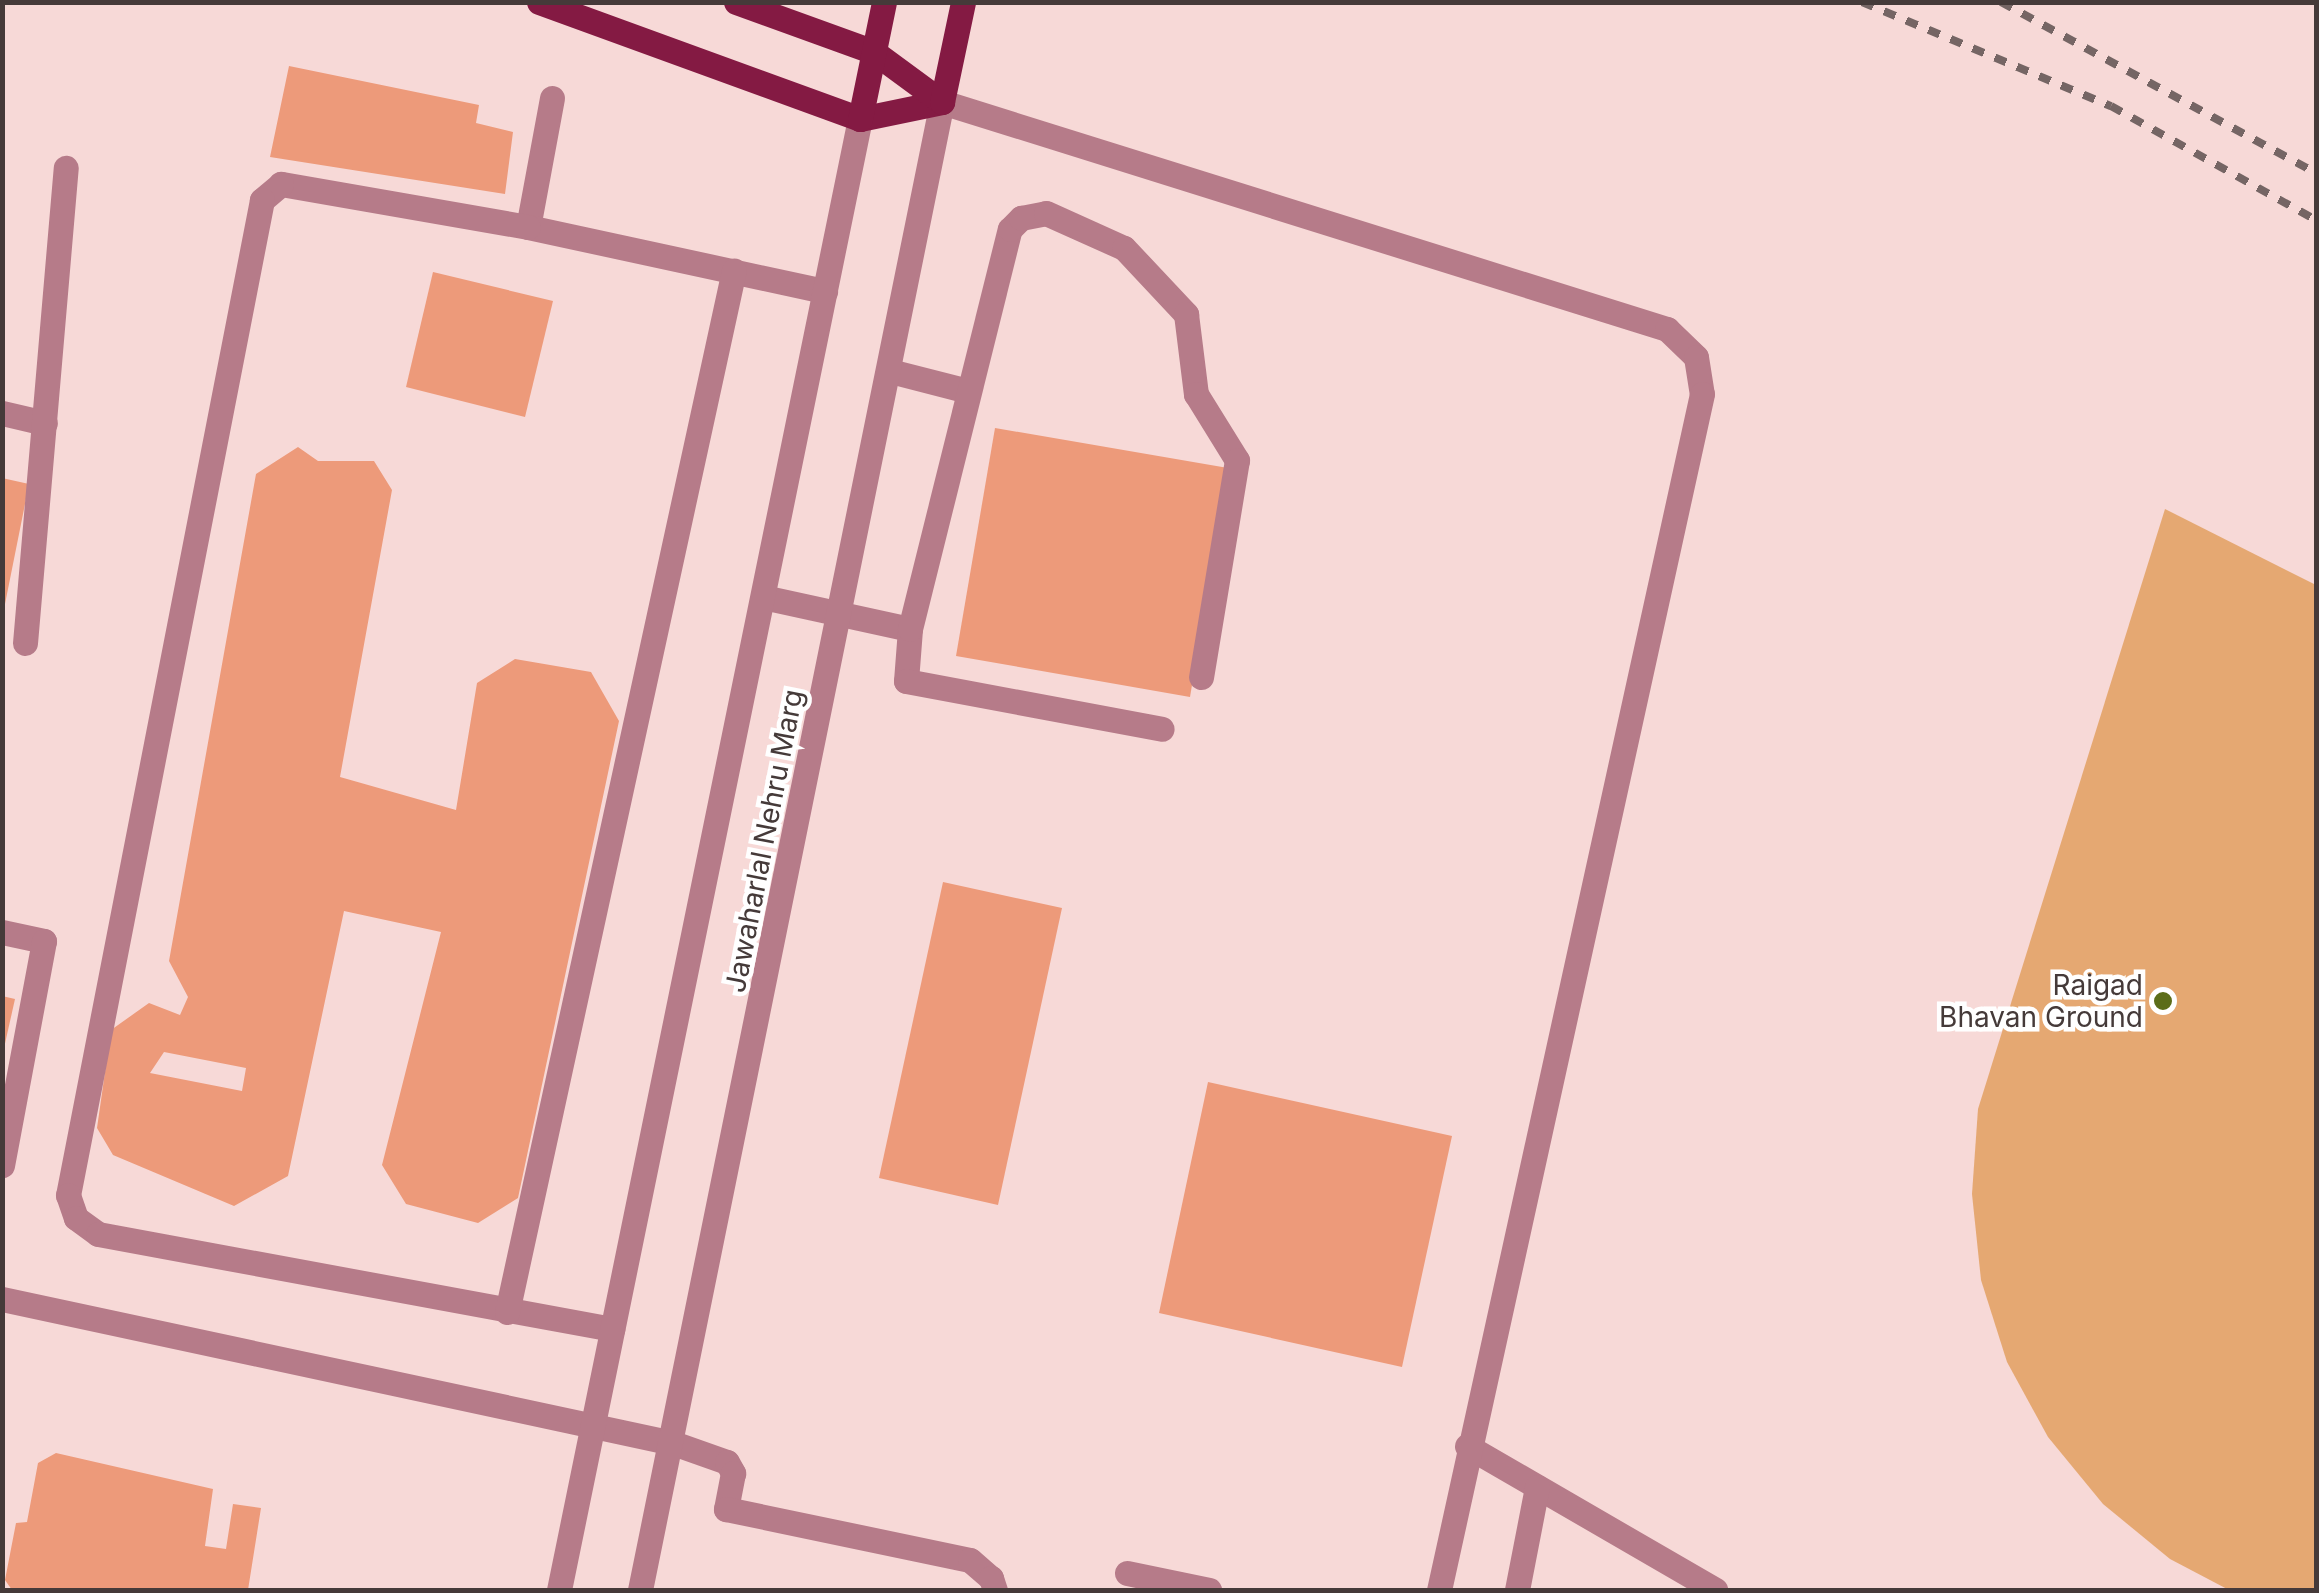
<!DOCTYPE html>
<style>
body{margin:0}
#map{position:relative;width:2319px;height:1593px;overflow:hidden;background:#f7d9d7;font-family:Inter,sans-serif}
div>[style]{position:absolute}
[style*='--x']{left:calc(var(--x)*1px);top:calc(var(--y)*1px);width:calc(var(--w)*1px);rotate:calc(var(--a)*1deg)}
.green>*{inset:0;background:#e5a872}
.building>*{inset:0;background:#ed9a7a}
.minor>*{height:25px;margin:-12.5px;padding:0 12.5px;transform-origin:12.5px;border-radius:12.5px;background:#b67b89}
.major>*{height:25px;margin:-12.5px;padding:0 12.5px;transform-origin:12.5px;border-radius:12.5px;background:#841a43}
.rail>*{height:8px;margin-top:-4px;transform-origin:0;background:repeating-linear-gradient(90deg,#756564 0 12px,transparent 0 24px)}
.dots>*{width:28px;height:28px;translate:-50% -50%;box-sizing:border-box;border:5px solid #fff;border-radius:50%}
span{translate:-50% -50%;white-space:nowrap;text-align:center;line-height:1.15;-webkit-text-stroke:9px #fff;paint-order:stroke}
.street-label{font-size:28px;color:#453a39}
.poi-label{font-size:28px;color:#453a39}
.right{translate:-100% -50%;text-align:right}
.frame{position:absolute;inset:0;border:5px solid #453a39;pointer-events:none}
</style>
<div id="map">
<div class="green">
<div style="clip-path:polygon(2165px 509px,2316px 585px,2316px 1590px,2229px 1590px,2170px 1559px,2103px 1504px,2048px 1437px,2007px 1362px,1981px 1280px,1972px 1194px,1978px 1109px)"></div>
</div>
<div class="building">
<div style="clip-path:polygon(289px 66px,479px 105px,476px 123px,513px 132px,505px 194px,270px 157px)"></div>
<div style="clip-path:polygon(433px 272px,553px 301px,525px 417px,406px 387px)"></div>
<div style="clip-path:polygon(995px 428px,1228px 468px,1190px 697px,956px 656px)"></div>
<div style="clip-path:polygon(evenodd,298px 447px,318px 461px,374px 461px,392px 490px,340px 777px,456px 810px,477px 683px,515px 659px,591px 672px,619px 721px,518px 1198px,478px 1223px,406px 1204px,382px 1165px,441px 932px,344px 911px,288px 1176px,234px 1206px,113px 1155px,97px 1128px,111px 1030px,149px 1003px,180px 1015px,188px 997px,169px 961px,256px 474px,298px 447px,164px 1052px,246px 1068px,242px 1091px,150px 1073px,164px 1052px)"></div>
<div style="clip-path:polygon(2px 478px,29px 484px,4px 609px,2px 609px)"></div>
<div style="clip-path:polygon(943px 882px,1062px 908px,998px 1205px,879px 1178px)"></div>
<div style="clip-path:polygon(2px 996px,15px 999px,4px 1048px,2px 1048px)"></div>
<div style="clip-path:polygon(1208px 1082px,1452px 1136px,1402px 1367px,1159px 1313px)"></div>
<div style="clip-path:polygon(56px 1453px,213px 1489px,205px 1546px,226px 1549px,233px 1504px,261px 1508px,248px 1590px,12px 1590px,5px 1580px,16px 1523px,27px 1522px,38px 1463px)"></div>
</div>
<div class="minor">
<div style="--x:552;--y:98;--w:131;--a:100.5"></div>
<div style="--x:528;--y:227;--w:304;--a:12.2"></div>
<div style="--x:528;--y:227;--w:251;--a:-170.1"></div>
<div style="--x:281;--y:184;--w:25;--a:140"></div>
<div style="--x:262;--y:200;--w:1014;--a:101.03"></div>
<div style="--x:68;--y:1195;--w:24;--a:71"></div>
<div style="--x:76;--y:1218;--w:27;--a:36"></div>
<div style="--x:98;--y:1234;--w:523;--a:10.47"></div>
<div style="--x:890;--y:371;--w:81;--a:14.4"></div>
<div style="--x:2;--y:413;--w:44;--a:13.1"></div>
<div style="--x:763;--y:597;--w:150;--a:12.3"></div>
<div style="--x:910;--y:629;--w:52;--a:94.4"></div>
<div style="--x:906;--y:681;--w:260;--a:10.6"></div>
<div style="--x:910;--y:629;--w:412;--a:-76"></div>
<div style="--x:1010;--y:229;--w:16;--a:-45"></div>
<div style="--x:1021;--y:218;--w:25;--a:-11"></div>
<div style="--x:1046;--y:213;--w:85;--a:24.2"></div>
<div style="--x:1124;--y:248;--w:91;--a:46.8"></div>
<div style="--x:1186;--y:314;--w:81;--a:82.9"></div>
<div style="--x:1196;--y:394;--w:78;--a:58.2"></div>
<div style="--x:1237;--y:460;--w:220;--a:99.4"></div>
<div style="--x:25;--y:643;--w:477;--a:-85.1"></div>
<div style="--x:2;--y:932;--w:43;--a:12.1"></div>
<div style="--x:44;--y:941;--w:228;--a:100.6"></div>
<div style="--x:2;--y:1299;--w:686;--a:12.11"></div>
<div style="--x:673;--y:1443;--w:57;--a:19.4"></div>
<div style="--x:727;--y:1462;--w:13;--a:61"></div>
<div style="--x:733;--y:1473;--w:37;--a:101"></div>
<div style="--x:726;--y:1509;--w:249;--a:11.8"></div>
<div style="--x:970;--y:1560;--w:28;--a:41"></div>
<div style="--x:991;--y:1578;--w:13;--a:72"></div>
<div style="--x:507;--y:1312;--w:1066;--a:-77.71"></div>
<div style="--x:1467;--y:1446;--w:287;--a:30.1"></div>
<div style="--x:1127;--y:1573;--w:84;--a:11.7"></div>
<div style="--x:559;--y:1590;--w:1501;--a:-78.44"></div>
<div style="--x:640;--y:1590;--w:1518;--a:-78.53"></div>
<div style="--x:942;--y:102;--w:760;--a:17.39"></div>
<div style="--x:1667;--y:329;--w:40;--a:44"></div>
<div style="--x:1696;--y:357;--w:37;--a:81"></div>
<div style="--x:1702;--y:394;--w:1225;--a:102.4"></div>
<div style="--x:1517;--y:1590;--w:105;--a:-79"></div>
</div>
<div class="major">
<div style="--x:539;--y:2;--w:342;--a:20"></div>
<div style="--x:860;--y:119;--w:84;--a:-11.7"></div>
<div style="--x:736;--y:2;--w:147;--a:19.9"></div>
<div style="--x:874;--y:52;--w:84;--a:36.3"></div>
<div style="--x:942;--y:102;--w:102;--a:-78.1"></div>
<div style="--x:860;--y:119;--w:119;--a:-78.4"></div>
</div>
<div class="rail">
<div style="--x:1862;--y:2;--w:270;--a:22.7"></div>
<div style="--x:2111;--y:106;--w:235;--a:29.1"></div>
<div style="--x:2001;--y:2;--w:358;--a:28.5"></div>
</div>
<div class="dots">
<div style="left:2163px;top:1001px;background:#5c6d19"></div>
</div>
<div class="street-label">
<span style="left:764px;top:841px;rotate:-79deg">Jawaharlal Nehru Marg</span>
</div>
<div class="poi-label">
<span class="right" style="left:2143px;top:1001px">Raigad<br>Bhavan Ground</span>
</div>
<div class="frame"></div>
</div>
